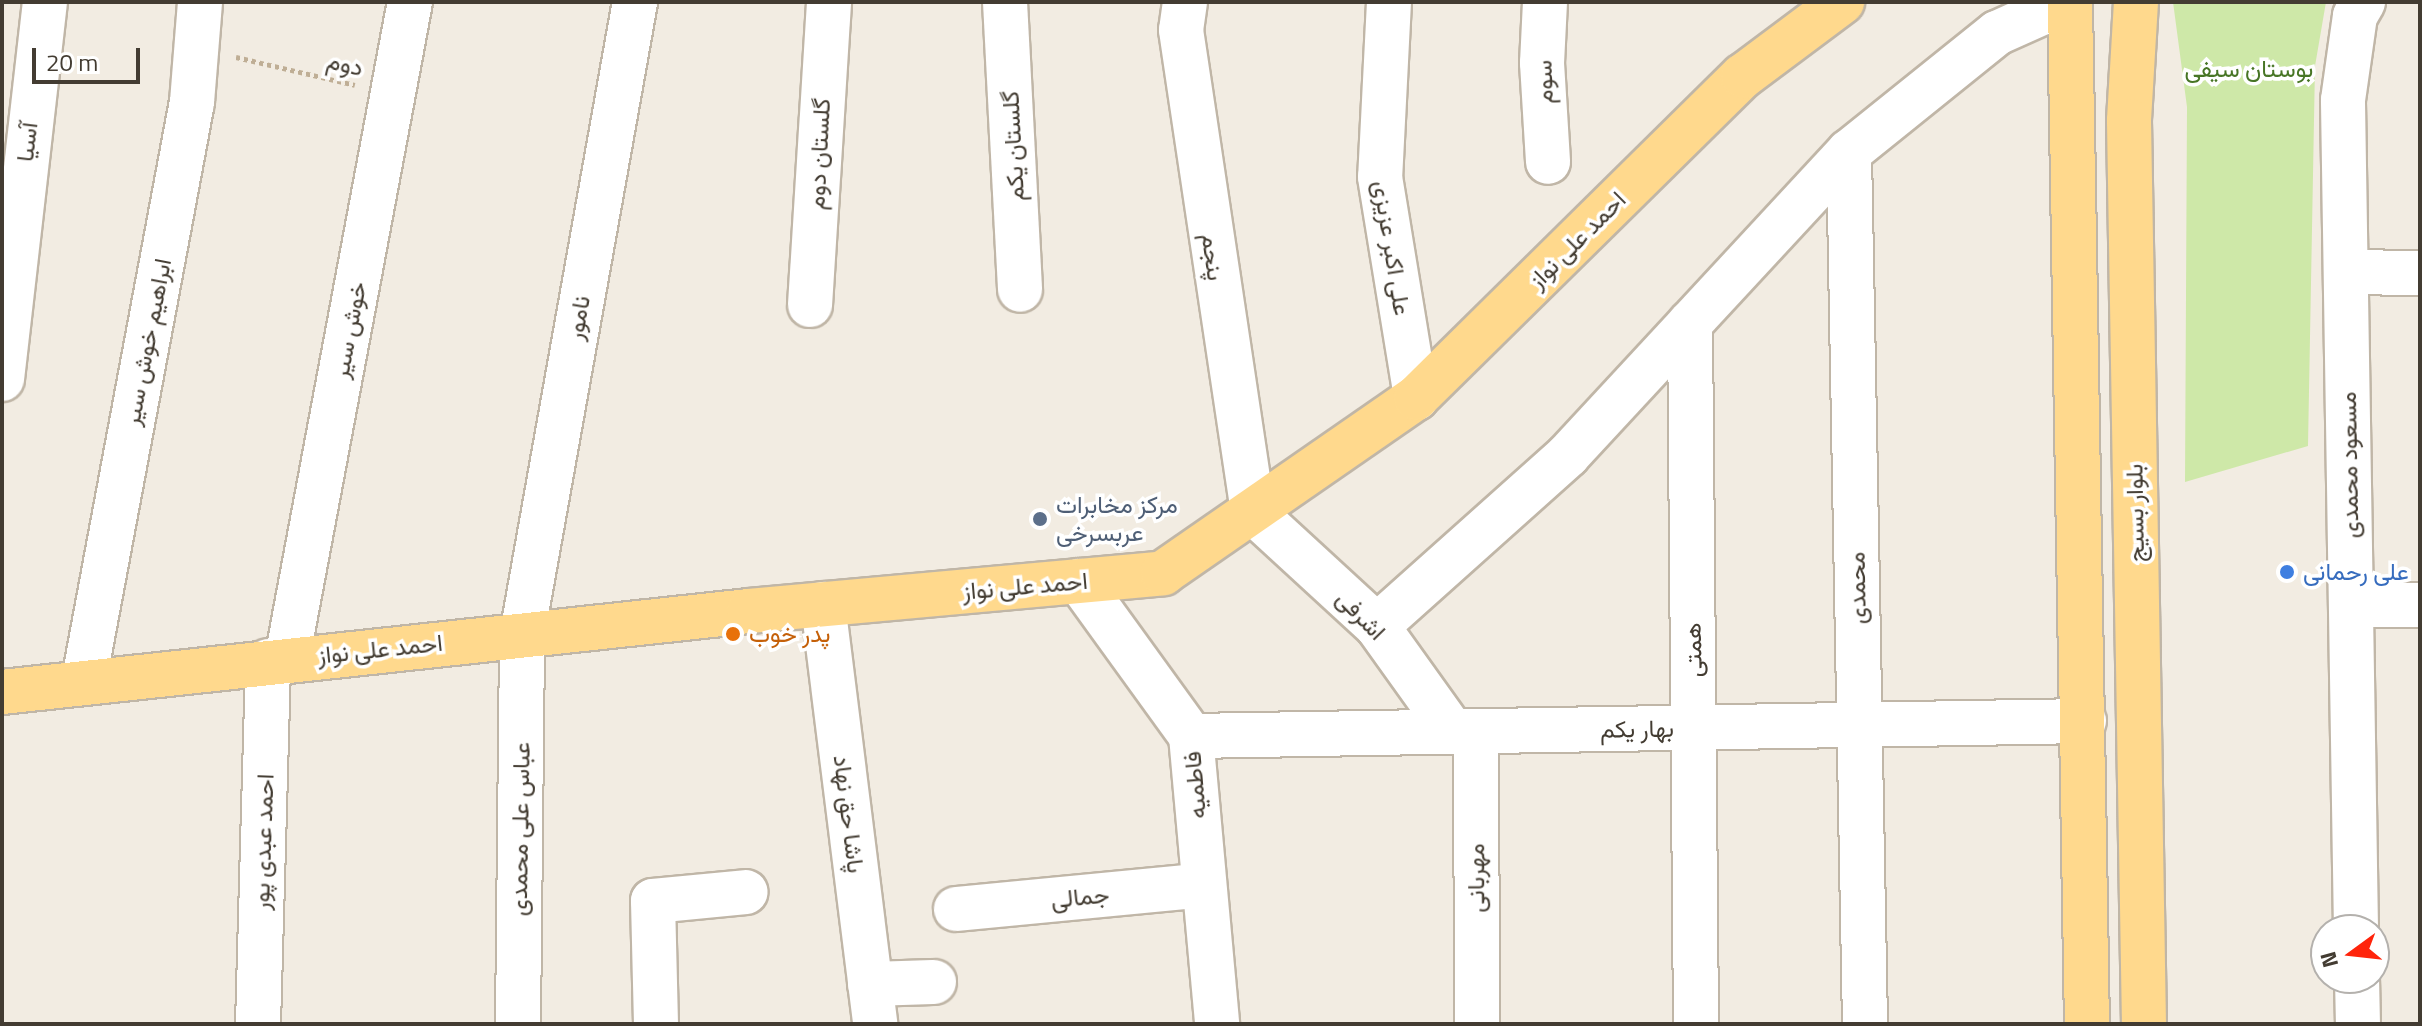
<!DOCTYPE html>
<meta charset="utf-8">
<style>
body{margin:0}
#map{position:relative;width:2422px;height:1026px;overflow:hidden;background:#f2ece2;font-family:"Titillium Web",Vazirmatn,sans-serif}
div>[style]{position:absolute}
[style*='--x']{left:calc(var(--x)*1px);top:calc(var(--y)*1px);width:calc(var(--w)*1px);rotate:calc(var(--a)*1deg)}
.green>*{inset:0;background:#cee8a8}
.path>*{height:5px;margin-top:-2.5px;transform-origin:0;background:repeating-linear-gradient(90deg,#bfae95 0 4px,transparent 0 8px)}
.roads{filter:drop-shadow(2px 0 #c0b6a7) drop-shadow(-2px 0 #c0b6a7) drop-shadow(0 2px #c0b6a7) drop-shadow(0 -2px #c0b6a7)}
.minor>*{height:44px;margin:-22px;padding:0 22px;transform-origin:22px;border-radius:22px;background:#fff}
.major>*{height:44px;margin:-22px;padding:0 22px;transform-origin:22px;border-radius:22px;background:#ffd98d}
.dots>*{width:22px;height:22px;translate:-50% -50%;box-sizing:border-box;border:4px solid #fff;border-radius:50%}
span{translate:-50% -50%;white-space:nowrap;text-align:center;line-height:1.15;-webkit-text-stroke:7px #fff;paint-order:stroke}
.street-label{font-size:24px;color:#433c32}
.park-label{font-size:24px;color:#477525}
.service-label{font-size:24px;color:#4e5e75}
.left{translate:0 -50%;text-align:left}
.shop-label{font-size:24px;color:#366cbe}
.food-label{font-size:24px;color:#c56008}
.frame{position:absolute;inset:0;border:4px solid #433c32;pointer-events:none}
.north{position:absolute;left:2310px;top:914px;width:80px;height:80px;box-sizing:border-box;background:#fff;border:2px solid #b4b1ad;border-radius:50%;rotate:255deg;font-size:22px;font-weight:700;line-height:32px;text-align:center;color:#433c32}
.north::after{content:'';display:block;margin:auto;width:28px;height:36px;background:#ff240b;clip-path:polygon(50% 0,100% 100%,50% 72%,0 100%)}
.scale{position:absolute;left:32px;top:48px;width:108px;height:36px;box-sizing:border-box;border:4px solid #433c32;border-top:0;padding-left:10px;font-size:24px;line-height:28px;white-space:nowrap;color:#433c32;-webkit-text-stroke:6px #fff;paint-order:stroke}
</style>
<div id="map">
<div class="green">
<div style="clip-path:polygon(2173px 2px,2326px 2px,2315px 66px,2308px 446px,2185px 482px,2187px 107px)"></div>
</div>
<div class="path">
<div style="--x:236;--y:57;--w:122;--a:13.2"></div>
</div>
<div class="roads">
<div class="minor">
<div style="--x:1005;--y:2;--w:288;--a:87"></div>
<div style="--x:1185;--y:2;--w:28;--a:98"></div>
<div style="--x:1181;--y:30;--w:487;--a:81.5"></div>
<div style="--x:1253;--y:512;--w:168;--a:42.6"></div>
<div style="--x:1377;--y:626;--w:130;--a:54.4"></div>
<div style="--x:1389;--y:2;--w:175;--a:92.9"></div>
<div style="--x:1380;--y:177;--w:224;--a:80.7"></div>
<div style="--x:1545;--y:2;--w:61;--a:92.8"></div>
<div style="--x:1542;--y:63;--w:99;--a:86.5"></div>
<div style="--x:1849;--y:152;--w:872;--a:88.95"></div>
<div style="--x:2346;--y:272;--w:74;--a:0.8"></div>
<div style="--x:810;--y:305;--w:304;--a:-86.4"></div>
<div style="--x:1690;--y:323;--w:701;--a:89.51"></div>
<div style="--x:2;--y:379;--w:379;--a:-83.5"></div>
<div style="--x:1079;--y:581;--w:191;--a:54.1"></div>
<div style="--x:1191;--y:736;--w:289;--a:84.8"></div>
<div style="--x:823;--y:604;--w:423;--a:82.9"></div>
<div style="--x:2351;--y:605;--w:69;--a:0"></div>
<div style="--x:1377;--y:626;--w:256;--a:-41.8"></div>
<div style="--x:1568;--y:455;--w:413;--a:-47.2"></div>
<div style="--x:1849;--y:152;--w:190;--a:-38.8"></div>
<div style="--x:1997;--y:33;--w:76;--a:-24.2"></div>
<div style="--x:287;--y:659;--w:668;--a:-79.4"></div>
<div style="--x:84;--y:680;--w:588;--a:-79.42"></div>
<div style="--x:192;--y:102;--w:100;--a:-85.4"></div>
<div style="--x:1476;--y:731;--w:293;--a:89.8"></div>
<div style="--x:1191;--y:736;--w:893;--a:-0.96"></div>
<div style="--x:956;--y:909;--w:249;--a:-5.5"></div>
<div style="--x:2356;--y:930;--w:830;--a:-90.9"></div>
<div style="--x:2343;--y:100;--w:85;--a:-81.9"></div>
<div style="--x:2355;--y:16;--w:16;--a:-60"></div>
<div style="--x:2357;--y:978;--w:46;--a:88.8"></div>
<div style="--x:870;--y:984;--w:64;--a:-1.8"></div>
<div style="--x:258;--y:1024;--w:363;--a:-88.4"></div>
<div style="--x:518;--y:1024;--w:389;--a:-89.4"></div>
<div style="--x:522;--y:635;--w:643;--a:-79.88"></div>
<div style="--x:656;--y:1024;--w:123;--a:-91.4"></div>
<div style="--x:653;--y:901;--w:93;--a:-5.5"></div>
</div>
<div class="major">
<div style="--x:2070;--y:2;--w:1022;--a:89.05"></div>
<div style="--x:2136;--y:2;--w:119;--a:93.4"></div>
<div style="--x:2129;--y:121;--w:903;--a:89.05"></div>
<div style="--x:2;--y:692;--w:751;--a:-6.19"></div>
<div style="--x:749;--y:611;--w:416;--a:-5.2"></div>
<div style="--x:1163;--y:573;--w:308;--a:-34.7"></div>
<div style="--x:1416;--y:398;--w:459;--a:-44.6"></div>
<div style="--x:1743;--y:76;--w:124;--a:-36.8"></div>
</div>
</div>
<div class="dots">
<div style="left:1040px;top:519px;background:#5c6f8a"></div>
<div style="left:2287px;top:572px;background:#3f7fe0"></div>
<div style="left:733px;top:634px;background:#e8710a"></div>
</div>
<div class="street-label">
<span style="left:345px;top:64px;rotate:13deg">دوم</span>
<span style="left:1544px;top:82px;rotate:-92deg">سوم</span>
<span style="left:27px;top:142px;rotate:-83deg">آسیا</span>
<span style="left:1013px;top:146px;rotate:-93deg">گلستان یکم</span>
<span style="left:819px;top:154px;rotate:-87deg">گلستان دوم</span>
<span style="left:1577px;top:240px;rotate:-45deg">احمد علی نواز</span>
<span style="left:1392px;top:248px;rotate:81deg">علی اکبر عزیزی</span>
<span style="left:1213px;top:257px;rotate:82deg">پنجم</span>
<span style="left:578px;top:318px;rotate:-80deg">نامور</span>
<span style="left:349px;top:330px;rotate:-79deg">خوش سیر</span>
<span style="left:147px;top:342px;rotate:-79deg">ابراهیم خوش سیر</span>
<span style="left:2349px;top:465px;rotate:-91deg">مسعود محمدی</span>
<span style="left:2135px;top:513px;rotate:-91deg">بلوار بسیج</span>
<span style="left:1025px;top:586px;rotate:-5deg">احمد علی نواز</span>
<span style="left:1857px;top:588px;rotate:-91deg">محمدی</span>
<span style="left:1361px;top:615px;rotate:46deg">اشرفی</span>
<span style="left:380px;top:649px;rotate:-6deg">احمد علی نواز</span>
<span style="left:1693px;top:650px;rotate:-91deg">همتی</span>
<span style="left:1637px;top:729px;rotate:-1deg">بهار یکم</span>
<span style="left:1195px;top:785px;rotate:-95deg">فاطمیه</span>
<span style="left:849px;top:814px;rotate:83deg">پاشا حق نهاد</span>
<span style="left:520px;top:829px;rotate:-89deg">عباس علی محمدی</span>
<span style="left:263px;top:842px;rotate:-88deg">احمد عبدی پور</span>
<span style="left:1476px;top:878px;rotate:-90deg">مهربانی</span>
<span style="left:1080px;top:897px;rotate:-6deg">جمالی</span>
</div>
<div class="park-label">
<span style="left:2249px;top:69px">بوستان سیفی</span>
</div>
<div class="service-label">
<span class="left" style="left:1056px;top:519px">مرکز مخابرات<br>عربسرخی</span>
</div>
<div class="shop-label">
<span class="left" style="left:2303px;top:572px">علی رحمانی</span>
</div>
<div class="food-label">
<span class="left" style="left:749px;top:634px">پدر خوب</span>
</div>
<div class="frame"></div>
<div class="north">N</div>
<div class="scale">20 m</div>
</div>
